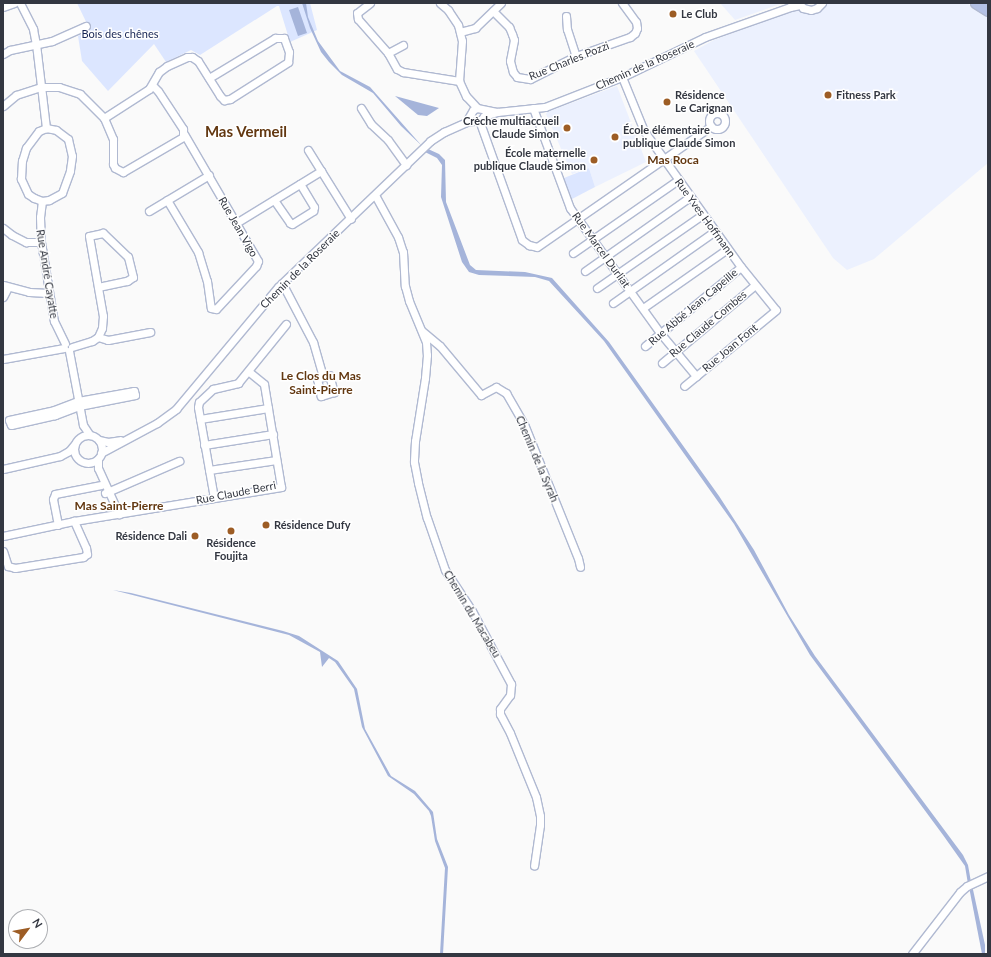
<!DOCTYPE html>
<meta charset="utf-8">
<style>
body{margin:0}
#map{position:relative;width:991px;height:957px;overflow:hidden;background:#fafafa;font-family:Lato,sans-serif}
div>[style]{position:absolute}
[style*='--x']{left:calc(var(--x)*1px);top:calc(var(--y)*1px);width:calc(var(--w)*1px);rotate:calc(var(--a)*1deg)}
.built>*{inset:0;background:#ecf1fe}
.green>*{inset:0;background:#dce6ff}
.water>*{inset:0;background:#a5b4da}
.roads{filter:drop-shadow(1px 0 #b0b9d1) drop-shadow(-1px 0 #b0b9d1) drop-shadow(0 1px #b0b9d1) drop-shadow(0 -1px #b0b9d1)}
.minor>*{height:7px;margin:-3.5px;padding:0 3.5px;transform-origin:3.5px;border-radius:3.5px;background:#fff}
.minor>.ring{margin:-3.5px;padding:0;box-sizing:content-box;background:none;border:7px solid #fff;border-radius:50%}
.major>*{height:9px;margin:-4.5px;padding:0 4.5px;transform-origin:4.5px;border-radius:4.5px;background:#b4c1e5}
.dots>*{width:11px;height:11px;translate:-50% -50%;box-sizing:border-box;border:2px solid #fff;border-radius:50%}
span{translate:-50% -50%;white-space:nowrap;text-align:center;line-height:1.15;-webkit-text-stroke:3px #fff;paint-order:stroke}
.poi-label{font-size:11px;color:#333741;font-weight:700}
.left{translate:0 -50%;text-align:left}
.right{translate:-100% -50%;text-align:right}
.park-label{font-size:11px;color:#172554}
.street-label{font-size:11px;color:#333741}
.neighbourhood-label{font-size:12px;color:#633811;font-weight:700}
.district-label{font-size:15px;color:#633811;font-weight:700}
.frame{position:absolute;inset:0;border:4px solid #333741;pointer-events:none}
.north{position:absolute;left:8px;top:909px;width:40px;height:40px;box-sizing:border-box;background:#fff;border:1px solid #adafb3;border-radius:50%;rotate:58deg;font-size:11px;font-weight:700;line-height:16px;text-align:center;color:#333741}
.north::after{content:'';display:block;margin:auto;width:14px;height:18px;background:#9d5d25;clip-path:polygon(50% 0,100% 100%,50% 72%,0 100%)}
</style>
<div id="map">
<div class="built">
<div style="clip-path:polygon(720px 3px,783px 3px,735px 20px)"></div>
<div style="clip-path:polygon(822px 3px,967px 3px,988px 18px,988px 163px,874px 259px,847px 270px,833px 258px,694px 51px,714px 40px,802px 7px)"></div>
<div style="clip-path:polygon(617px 86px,646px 162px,595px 187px,589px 168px,572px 174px,546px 114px,547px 112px)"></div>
</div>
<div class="green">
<div style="clip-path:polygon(77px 3px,310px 3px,317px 30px,290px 42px,279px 6px,277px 6px,200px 55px,191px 50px,166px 62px,154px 44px,108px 91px,82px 61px,78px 36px,90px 30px)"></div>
<div style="clip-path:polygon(589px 168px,595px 187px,572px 199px,564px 178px)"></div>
</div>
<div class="water">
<div style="clip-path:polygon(302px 3px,306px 3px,308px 17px,318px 41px,340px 71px,370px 87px,422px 146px,401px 126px,373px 93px,342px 75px,329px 62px,321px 52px,310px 28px)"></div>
<div style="clip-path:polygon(298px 7px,307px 33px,298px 36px,289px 10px)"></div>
<div style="clip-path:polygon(395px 96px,439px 108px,427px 116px,418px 115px)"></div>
<div style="clip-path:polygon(428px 149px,439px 154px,445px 160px,446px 202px,470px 265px,476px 270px,525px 272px,552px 278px,609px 342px,719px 496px,754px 550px,789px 615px,815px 656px,963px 855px,968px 865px,971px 882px,968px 884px,965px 866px,943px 835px,810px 655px,734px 524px,604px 341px,549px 281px,535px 277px,479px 275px,469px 272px,462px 262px,441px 197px,442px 165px,437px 158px,425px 152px)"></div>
<div style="clip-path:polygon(113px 590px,131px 593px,283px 631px,299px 636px,338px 661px,357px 689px,365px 729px,391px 776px,415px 791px,433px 812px,437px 839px,448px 867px,443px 954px,440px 954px,445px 868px,435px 841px,431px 816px,429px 811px,414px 794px,388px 776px,362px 727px,354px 689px,335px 662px,329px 658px,322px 667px,320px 652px,289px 635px)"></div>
<div style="clip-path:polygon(972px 885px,985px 945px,985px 954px,982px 954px,969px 887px)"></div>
</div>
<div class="roads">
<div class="minor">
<div style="--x:20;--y:3;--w:29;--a:63"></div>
<div style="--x:33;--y:29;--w:15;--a:79"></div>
<div style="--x:36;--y:44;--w:85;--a:83.2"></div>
<div style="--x:370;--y:3;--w:16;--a:142"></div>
<div style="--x:357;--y:13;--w:6;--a:81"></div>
<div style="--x:358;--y:19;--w:45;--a:48.6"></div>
<div style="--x:388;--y:53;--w:18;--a:61"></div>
<div style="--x:397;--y:69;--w:7;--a:27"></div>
<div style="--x:403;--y:72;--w:57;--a:9.1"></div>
<div style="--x:440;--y:3;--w:11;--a:41"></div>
<div style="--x:448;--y:10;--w:18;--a:56"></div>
<div style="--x:458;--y:25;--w:16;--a:76"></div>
<div style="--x:462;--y:41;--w:40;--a:94.3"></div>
<div style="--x:459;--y:81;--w:17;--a:65"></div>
<div style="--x:466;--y:96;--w:16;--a:47"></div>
<div style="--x:799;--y:3;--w:6;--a:51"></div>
<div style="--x:803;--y:8;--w:8;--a:14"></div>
<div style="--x:811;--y:10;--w:6;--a:-18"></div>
<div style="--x:817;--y:8;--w:7;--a:-45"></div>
<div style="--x:3;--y:7;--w:12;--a:-20"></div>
<div style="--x:493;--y:11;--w:23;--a:45"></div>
<div style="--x:509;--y:27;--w:8;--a:67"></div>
<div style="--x:512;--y:34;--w:6;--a:72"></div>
<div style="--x:514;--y:40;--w:21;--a:101"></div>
<div style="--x:510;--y:61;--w:11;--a:75"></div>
<div style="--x:513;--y:72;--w:6;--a:51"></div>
<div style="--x:517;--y:77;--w:13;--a:9"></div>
<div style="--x:530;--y:79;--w:51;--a:-26.6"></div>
<div style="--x:576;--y:56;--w:57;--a:-19.4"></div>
<div style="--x:630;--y:37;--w:6;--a:-39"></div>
<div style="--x:635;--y:33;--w:5;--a:-68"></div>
<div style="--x:637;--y:28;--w:6;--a:-99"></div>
<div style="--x:636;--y:22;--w:24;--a:-126"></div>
<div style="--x:566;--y:16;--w:13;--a:86"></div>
<div style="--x:567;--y:29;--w:28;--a:72"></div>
<div style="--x:460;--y:32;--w:16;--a:-15"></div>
<div style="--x:475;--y:28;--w:36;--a:-44"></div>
<div style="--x:388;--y:53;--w:17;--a:-28"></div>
<div style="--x:3;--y:54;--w:8;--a:-30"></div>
<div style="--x:10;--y:50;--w:43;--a:-12.1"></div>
<div style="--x:52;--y:41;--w:37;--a:-24"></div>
<div style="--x:622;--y:77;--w:58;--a:67.8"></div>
<div style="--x:644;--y:131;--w:167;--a:54.5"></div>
<div style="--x:741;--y:267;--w:55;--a:50.9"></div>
<div style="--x:776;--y:310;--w:119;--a:140.4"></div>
<div style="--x:3;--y:106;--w:17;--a:-40"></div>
<div style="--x:16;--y:95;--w:26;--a:-18"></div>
<div style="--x:41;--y:87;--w:18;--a:0"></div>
<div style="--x:59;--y:87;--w:22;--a:18"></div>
<div style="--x:80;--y:94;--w:34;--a:45"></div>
<div style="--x:104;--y:118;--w:23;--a:67"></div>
<div style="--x:113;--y:139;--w:25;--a:90"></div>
<div style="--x:113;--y:164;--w:4;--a:63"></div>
<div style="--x:115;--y:168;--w:9;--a:27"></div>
<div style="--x:123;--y:172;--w:69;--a:-30.3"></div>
<div style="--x:183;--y:137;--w:8;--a:-90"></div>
<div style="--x:183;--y:129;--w:45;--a:-123.3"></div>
<div style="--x:158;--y:91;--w:8;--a:-135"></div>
<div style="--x:361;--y:108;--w:19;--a:58"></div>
<div style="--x:371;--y:124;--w:23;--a:43"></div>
<div style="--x:388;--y:140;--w:31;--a:54"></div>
<div style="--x:533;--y:108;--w:107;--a:69.7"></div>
<div style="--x:570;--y:208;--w:155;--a:54.2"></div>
<div style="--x:661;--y:334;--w:55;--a:50.2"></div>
<div class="ring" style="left:709px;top:113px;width:9px;height:9px"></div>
<div style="--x:104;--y:118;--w:54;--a:-32.8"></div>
<div style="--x:149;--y:89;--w:20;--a:-60"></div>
<div style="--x:159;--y:72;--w:10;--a:-37"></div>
<div style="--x:167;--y:66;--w:22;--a:-24"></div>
<div style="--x:187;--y:57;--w:5;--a:0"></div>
<div style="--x:192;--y:57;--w:7;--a:34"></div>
<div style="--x:198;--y:61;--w:41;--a:57.8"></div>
<div style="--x:220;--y:96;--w:6;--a:45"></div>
<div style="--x:224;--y:100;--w:6;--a:-9"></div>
<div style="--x:230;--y:99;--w:69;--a:-32.5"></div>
<div style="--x:288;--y:62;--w:10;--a:-84"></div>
<div style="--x:289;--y:52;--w:15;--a:-110"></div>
<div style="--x:284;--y:38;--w:9;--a:180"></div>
<div style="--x:275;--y:38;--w:77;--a:148.8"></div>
<div style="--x:479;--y:120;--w:127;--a:70.3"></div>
<div style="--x:522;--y:240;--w:9;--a:36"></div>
<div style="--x:529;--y:245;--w:8;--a:14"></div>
<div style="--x:537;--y:247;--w:212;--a:-34.8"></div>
<div style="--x:466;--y:122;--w:14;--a:-60"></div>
<div style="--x:473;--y:110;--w:4;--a:-27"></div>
<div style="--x:477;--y:108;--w:20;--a:11"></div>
<div style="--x:497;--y:112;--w:48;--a:-5.9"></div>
<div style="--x:545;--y:107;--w:83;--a:-21.3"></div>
<div style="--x:622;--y:77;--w:92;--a:-25.7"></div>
<div style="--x:705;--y:37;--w:90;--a:-19.4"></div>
<div style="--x:790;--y:7;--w:10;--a:-11"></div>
<div style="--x:46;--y:128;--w:10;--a:11"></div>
<div style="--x:56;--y:130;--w:15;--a:37"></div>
<div style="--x:68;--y:139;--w:17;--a:77"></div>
<div style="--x:72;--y:156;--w:15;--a:98"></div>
<div style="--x:70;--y:171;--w:23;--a:110"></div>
<div style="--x:62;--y:193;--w:15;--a:152"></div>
<div style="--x:49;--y:200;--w:7;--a:172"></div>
<div style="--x:42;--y:201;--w:9;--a:-159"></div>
<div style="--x:34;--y:198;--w:7;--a:-146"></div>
<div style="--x:28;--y:194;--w:17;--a:-115"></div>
<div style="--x:21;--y:179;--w:18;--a:-87"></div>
<div style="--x:22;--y:161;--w:14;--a:-73"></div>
<div style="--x:26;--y:148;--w:21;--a:-53"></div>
<div style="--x:39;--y:131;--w:8;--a:-23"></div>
<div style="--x:308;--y:150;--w:81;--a:58.1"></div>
<div style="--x:375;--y:195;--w:48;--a:61.3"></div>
<div style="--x:398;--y:237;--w:16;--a:72"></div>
<div style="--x:403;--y:252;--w:34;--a:87"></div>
<div style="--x:405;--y:286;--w:16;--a:75"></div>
<div style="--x:409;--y:301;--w:44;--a:67.5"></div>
<div style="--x:426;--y:342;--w:13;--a:86"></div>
<div style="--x:427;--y:355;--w:23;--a:95"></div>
<div style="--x:425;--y:378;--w:64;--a:99"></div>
<div style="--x:415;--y:441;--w:21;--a:93"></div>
<div style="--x:414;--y:462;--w:21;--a:79"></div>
<div style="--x:418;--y:483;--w:36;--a:76"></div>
<div style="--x:427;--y:518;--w:55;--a:70.9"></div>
<div style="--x:445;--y:570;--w:49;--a:56.6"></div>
<div style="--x:472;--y:611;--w:83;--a:61.9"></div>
<div style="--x:511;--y:684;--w:11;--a:95"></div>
<div style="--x:510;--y:695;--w:17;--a:126"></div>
<div style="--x:500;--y:709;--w:5;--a:90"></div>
<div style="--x:500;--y:714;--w:21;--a:62"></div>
<div style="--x:510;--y:733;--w:69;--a:67.9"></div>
<div style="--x:536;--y:797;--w:19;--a:78"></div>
<div style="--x:540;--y:816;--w:9;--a:90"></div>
<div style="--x:540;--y:825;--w:41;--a:98.3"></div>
<div style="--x:167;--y:200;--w:61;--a:59.2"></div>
<div style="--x:198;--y:252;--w:30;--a:73"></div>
<div style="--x:207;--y:281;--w:27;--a:82"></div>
<div style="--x:211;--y:308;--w:5;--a:11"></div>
<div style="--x:216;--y:309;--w:59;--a:-47.1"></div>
<div style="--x:256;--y:266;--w:5;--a:-68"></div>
<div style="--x:258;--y:261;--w:147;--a:-120.2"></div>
<div style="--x:274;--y:200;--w:28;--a:55"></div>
<div style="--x:290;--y:223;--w:2;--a:27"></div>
<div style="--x:292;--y:224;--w:25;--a:-32"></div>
<div style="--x:313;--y:211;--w:4;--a:-76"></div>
<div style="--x:314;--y:207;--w:27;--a:-121"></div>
<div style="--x:42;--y:201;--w:16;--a:97"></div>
<div style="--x:40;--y:217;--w:25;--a:88"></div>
<div style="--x:41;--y:242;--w:80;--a:80.7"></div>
<div style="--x:54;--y:321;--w:25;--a:64"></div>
<div style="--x:149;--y:211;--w:70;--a:-31"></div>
<div style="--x:236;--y:223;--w:100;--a:-31.5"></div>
<div style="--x:3;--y:228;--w:11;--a:38"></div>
<div style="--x:12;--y:235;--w:16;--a:27"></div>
<div style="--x:26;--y:242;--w:15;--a:0"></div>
<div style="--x:573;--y:253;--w:128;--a:-34.8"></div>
<div style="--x:585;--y:271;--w:128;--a:-35.2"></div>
<div style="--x:282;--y:283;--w:67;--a:62.3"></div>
<div style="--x:313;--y:342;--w:36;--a:74"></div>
<div style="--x:3;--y:285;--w:27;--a:15"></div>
<div style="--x:29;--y:292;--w:20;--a:3"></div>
<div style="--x:98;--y:287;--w:30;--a:-12"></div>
<div style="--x:127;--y:281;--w:7;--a:-34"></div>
<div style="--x:133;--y:277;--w:21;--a:-104"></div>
<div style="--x:128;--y:257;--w:35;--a:-136"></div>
<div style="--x:103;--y:233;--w:14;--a:168"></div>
<div style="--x:89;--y:236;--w:81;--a:80.1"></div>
<div style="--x:103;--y:316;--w:12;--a:95"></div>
<div style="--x:102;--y:328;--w:10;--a:114"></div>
<div style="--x:597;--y:288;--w:128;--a:-34.8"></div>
<div style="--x:3;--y:297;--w:11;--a:-63"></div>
<div style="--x:613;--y:303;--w:125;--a:-35.2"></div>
<div style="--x:643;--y:308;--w:103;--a:-35.1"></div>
<div style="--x:422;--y:331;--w:23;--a:40"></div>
<div style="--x:440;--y:346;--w:64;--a:50.1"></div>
<div style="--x:481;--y:395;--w:17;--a:-28"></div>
<div style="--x:496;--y:387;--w:12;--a:31"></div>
<div style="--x:506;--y:393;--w:36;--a:60"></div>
<div style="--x:524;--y:424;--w:144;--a:68.1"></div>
<div style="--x:578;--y:558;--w:9;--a:77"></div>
<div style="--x:645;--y:346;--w:124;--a:-39.5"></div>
<div style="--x:72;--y:347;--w:21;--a:-17"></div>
<div style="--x:92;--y:341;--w:7;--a:-34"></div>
<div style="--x:98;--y:337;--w:10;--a:17"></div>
<div style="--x:108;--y:340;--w:43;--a:-10.8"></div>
<div style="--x:69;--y:351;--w:75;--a:79.3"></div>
<div style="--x:83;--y:425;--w:11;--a:56"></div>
<div style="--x:3;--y:359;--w:62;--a:-10.2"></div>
<div style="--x:662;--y:363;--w:121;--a:-40"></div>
<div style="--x:329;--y:375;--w:18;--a:74"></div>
<div style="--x:334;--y:392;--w:14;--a:163"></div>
<div style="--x:321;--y:396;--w:17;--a:-103"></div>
<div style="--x:317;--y:379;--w:13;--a:-18"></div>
<div style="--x:134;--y:391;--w:4;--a:76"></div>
<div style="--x:135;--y:395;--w:57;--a:168.9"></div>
<div style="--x:79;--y:406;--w:26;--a:159"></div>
<div style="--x:55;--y:415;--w:45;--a:167.2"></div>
<div style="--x:11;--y:425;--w:5;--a:-112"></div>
<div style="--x:9;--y:420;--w:46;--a:-12.5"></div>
<div style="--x:54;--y:410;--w:26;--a:-21"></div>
<div style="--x:78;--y:401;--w:57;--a:-10.1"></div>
<div style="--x:200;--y:419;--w:69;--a:-9.2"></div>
<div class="ring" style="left:74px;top:435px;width:21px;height:21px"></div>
<div style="--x:99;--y:440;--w:9;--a:13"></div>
<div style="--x:108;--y:442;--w:12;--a:-9"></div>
<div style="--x:204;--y:445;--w:70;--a:-9.1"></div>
<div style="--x:101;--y:453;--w:64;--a:-28.2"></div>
<div style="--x:157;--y:423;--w:24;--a:-36"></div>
<div style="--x:176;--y:409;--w:159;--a:-50.1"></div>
<div style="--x:278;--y:287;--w:211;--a:-43.8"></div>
<div style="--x:430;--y:141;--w:17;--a:-33"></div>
<div style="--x:444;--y:132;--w:24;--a:-24"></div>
<div style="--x:466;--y:122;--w:15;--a:-8"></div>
<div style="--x:481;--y:120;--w:5;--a:-53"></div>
<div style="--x:484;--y:116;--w:14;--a:-17"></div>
<div style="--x:98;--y:459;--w:9;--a:90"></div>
<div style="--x:98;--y:468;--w:51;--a:65.5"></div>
<div style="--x:3;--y:469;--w:58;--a:-12.8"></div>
<div style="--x:60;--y:456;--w:10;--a:-29"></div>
<div style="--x:69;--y:451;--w:8;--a:-50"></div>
<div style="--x:209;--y:470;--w:68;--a:-8.5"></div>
<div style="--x:105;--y:493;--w:81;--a:-23.4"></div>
<div style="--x:214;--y:498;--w:92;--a:-100"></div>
<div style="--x:198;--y:407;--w:5;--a:-79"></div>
<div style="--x:199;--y:402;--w:19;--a:-43"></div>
<div style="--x:213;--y:389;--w:26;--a:-13"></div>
<div style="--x:238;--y:383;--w:76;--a:-50.9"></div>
<div style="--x:58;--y:525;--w:26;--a:-101"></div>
<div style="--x:53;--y:499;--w:5;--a:-68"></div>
<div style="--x:55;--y:494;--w:47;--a:-11.1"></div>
<div style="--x:3;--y:536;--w:73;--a:-11.9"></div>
<div style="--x:74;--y:521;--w:210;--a:-9.3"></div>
<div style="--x:281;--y:487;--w:104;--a:-99.4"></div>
<div style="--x:264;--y:384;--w:19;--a:-141"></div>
<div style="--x:3;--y:551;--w:16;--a:72"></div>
<div style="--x:8;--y:566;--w:7;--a:16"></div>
<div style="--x:15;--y:568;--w:69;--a:-9.2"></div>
<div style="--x:83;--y:557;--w:5;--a:-37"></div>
<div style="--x:87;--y:554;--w:6;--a:-99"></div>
<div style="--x:86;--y:548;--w:30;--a:-114"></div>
<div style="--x:912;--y:954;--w:78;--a:-52.3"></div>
<div style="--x:960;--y:892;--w:9;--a:-41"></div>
<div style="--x:967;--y:886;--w:23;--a:-25"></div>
</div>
<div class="major">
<div style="--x:975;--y:3;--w:15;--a:32"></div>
<div style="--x:987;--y:3;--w:1;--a:0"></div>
</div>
</div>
<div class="dots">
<div style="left:673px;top:14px;background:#9d5d25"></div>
<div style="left:828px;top:95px;background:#9d5d25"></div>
<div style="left:667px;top:102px;background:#9d5d25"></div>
<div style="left:567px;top:128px;background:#9d5d25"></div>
<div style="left:615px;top:137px;background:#9d5d25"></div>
<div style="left:594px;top:160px;background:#9d5d25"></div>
<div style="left:266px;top:525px;background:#9d5d25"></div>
<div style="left:231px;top:531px;background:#9d5d25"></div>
<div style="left:195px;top:536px;background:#9d5d25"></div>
</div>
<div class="poi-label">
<span class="left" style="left:681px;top:14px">Le Club</span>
<span class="left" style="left:836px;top:95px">Fitness Park</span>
<span class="left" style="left:675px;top:102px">Résidence<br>Le Carignan</span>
<span class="right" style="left:559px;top:128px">Crèche multiaccueil<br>Claude Simon</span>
<span class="left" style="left:623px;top:137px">École élémentaire<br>publique Claude Simon</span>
<span class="right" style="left:586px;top:160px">École maternelle<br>publique Claude Simon</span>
<span class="left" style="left:274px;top:525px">Résidence Dufy</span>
<span class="right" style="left:187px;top:536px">Résidence Dali</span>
<span style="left:231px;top:550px">Résidence<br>Foujita</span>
</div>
<div class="park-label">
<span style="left:120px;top:34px">Bois des chênes</span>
</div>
<div class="street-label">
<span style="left:569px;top:61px;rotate:-22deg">Rue Charles Pozzi</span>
<span style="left:645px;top:65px;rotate:-24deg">Chemin de la Roseraie</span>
<span style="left:705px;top:218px;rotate:54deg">Rue Yves Hoffmann</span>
<span style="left:238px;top:227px;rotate:60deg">Rue Jean Vigo</span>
<span style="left:601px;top:250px;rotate:54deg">Rue Marcel Durliat</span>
<span style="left:300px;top:269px;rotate:-45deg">Chemin de la Roseraie</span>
<span style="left:47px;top:274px;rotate:81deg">Rue André Cayatte</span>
<span style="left:693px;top:307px;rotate:-40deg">Rue Abbé Jean Capeille</span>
<span style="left:708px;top:324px;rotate:-40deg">Rue Claude Combes</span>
<span style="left:730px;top:348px;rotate:-40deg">Rue Joan Font</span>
<span style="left:537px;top:459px;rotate:67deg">Chemin de la Syrah</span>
<span style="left:236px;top:493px;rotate:-11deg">Rue Claude Berri</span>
<span style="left:472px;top:614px;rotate:59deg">Chemin du Macabeu</span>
</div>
<div class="neighbourhood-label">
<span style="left:673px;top:160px">Mas Roca</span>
<span style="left:321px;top:383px">Le Clos du Mas<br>Saint-Pierre</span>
<span style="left:119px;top:506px">Mas Saint-Pierre</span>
</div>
<div class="district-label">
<span style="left:246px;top:132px">Mas Vermeil</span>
</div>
<div class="frame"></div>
<div class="north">N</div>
</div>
